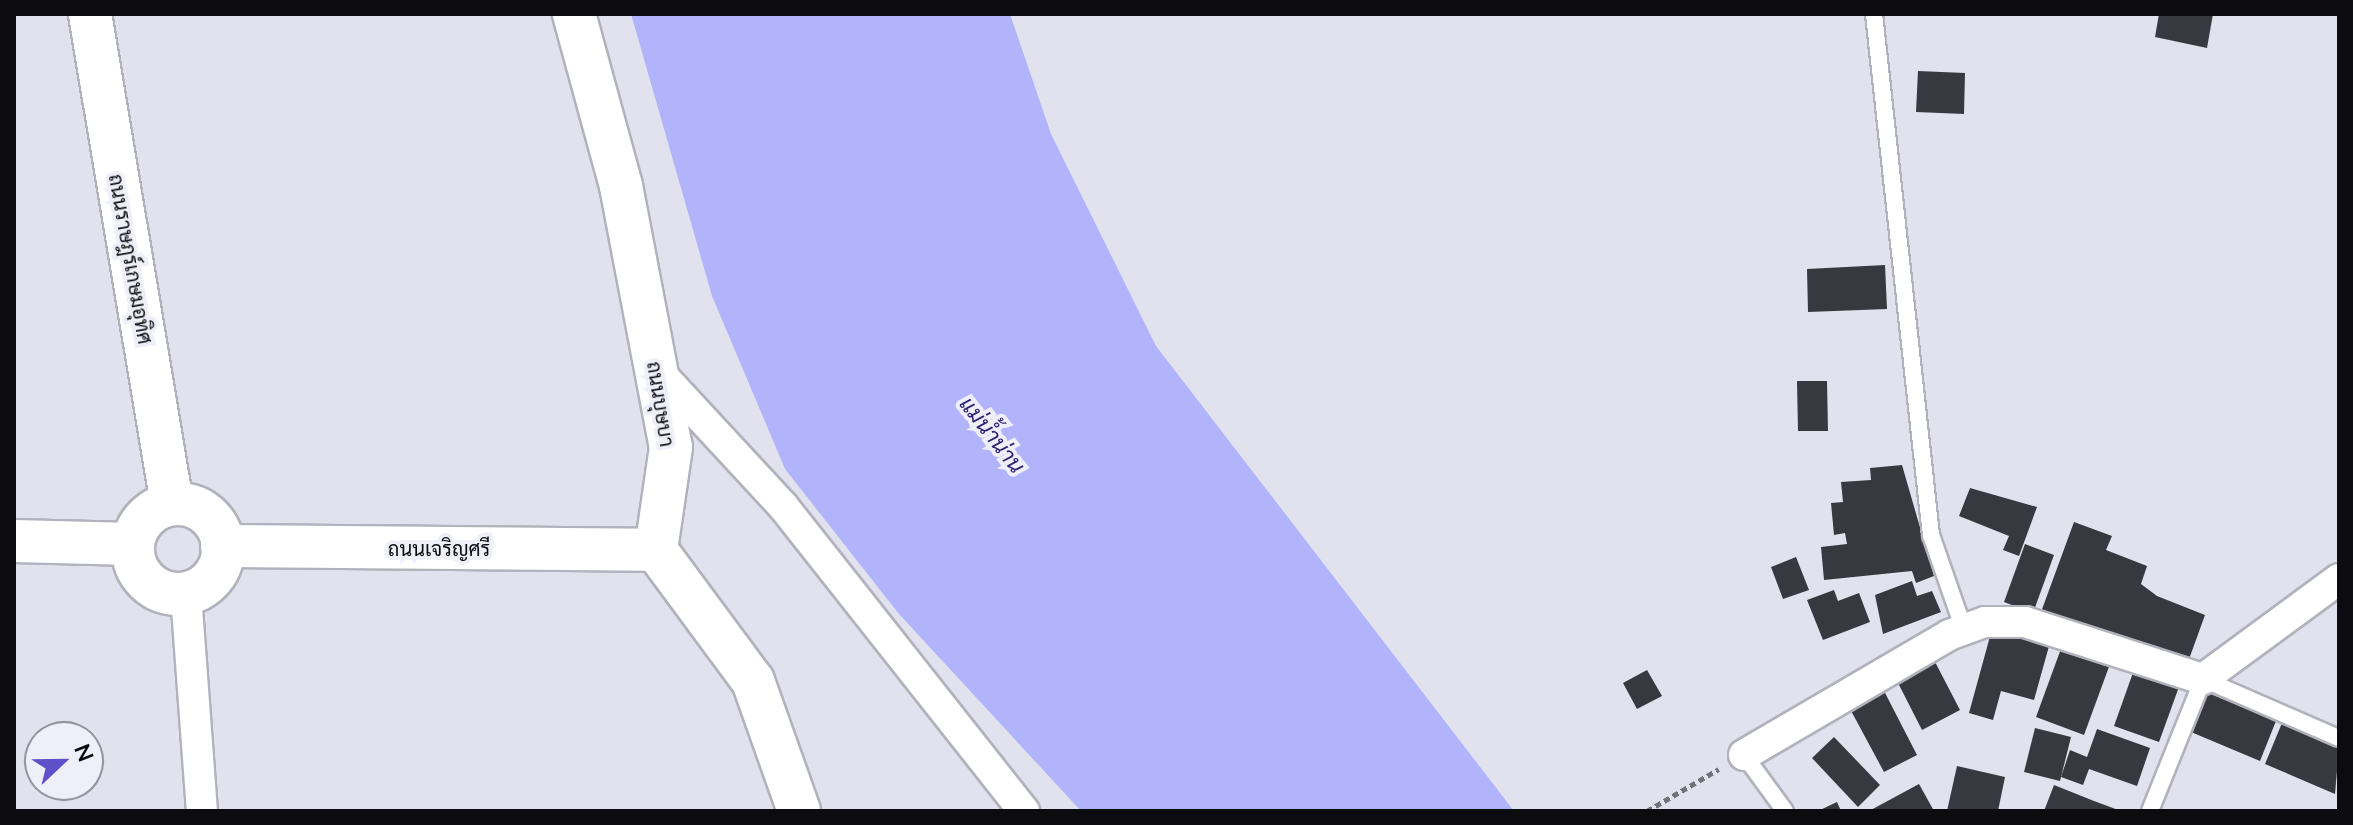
<!DOCTYPE html>
<meta charset="utf-8">
<style>
body{margin:0}
#map{position:relative;width:2353px;height:825px;overflow:hidden;background:#e1e2ed;font-family:Mulish,Sarabun,sans-serif}
div>[style]{position:absolute}
[style*='--x']{left:calc(var(--x)*1px);top:calc(var(--y)*1px);width:calc(var(--w)*1px);rotate:calc(var(--a)*1deg)}
.water>*{inset:0;background:#b2b4fb}
.building>*{inset:0;background:#383841}
.path>*{height:5px;margin-top:-2.5px;transform-origin:0;background:repeating-linear-gradient(90deg,#717178 0 6px,transparent 0 10px)}
.roads{filter:drop-shadow(2px 0 #b2b2bd) drop-shadow(-2px 0 #b2b2bd) drop-shadow(0 2px #b2b2bd) drop-shadow(0 -2px #b2b2bd)}
.lane>*{height:16px;margin:-8px;padding:0 8px;transform-origin:8px;border-radius:8px;background:#fff}
.street>*{height:30px;margin:-15px;padding:0 15px;transform-origin:15px;border-radius:15px;background:#fff}
.secondary>*{height:42px;margin:-21px;padding:0 21px;transform-origin:21px;border-radius:21px;background:#fff}
.secondary>.ring{margin:-21px;padding:0;box-sizing:content-box;background:none;border:42px solid #fff;border-radius:50%}
span{translate:-50% -50%;white-space:nowrap;text-align:center;line-height:1.15;-webkit-text-stroke:8px #efeffa;paint-order:stroke}
.street-label{font-size:20px;color:#0c0c10}
.water-label{font-size:22px;color:#2b1e6e;font-style:italic}
.frame{position:absolute;inset:0;border:16px solid #0c0c10;pointer-events:none}
.north{position:absolute;left:24px;top:721px;width:80px;height:80px;box-sizing:border-box;background:#efeffa;border:2px solid #94949c;border-radius:50%;rotate:68deg;font-size:22px;font-weight:700;line-height:32px;text-align:center;color:#0c0c10}
.north::after{content:'';display:block;margin:auto;width:28px;height:36px;background:#5d50c8;clip-path:polygon(50% 0,100% 100%,50% 72%,0 100%)}
</style>
<div id="map">
<div class="water">
<div style="clip-path:polygon(631px 14px,1010px 14px,1051px 134px,1156px 346px,1514px 811px,1081px 811px,899px 614px,785px 469px,712px 296px)"></div>
</div>
<div class="building">
<div style="clip-path:polygon(2159px 14px,2213px 14px,2207px 48px,2155px 37px)"></div>
<div style="clip-path:polygon(1918px 71px,1965px 73px,1964px 114px,1916px 112px)"></div>
<div style="clip-path:polygon(1885px 265px,1887px 309px,1808px 312px,1807px 269px)"></div>
<div style="clip-path:polygon(1797px 381px,1827px 381px,1828px 431px,1798px 431px)"></div>
<div style="clip-path:polygon(1902px 465px,1934px 576px,1916px 583px,1912px 571px,1824px 580px,1821px 547px,1847px 544px,1845px 533px,1834px 535px,1831px 503px,1843px 502px,1841px 482px,1871px 480px,1870px 468px)"></div>
<div style="clip-path:polygon(1970px 488px,2037px 507px,2019px 556px,2003px 550px,2009px 536px,1959px 516px)"></div>
<div style="clip-path:polygon(2074px 522px,2112px 536px,2106px 550px,2147px 566px,2141px 584px,2157px 596px,2205px 615px,2188px 662px,2041px 612px)"></div>
<div style="clip-path:polygon(2025px 544px,2054px 555px,2033px 613px,2004px 602px)"></div>
<div style="clip-path:polygon(1796px 557px,1809px 590px,1783px 599px,1771px 567px)"></div>
<div style="clip-path:polygon(1912px 581px,1917px 596px,1932px 591px,1941px 612px,1883px 634px,1875px 595px)"></div>
<div style="clip-path:polygon(1834px 590px,1838px 601px,1859px 593px,1870px 622px,1823px 640px,1807px 600px)"></div>
<div style="clip-path:polygon(1992px 629px,2051px 639px,2034px 700px,2001px 691px,1993px 720px,1969px 713px)"></div>
<div style="clip-path:polygon(2062px 646px,2110px 664px,2084px 735px,2036px 717px)"></div>
<div style="clip-path:polygon(1934px 660px,1960px 710px,1922px 730px,1896px 679px)"></div>
<div style="clip-path:polygon(2135px 667px,2180px 684px,2159px 742px,2114px 726px)"></div>
<div style="clip-path:polygon(1647px 670px,1662px 696px,1637px 709px,1623px 683px)"></div>
<div style="clip-path:polygon(1883px 689px,1917px 755px,1884px 772px,1849px 707px)"></div>
<div style="clip-path:polygon(2208px 693px,2276px 721px,2260px 761px,2191px 732px)"></div>
<div style="clip-path:polygon(2282px 723px,2339px 748px,2335px 794px,2265px 764px)"></div>
<div style="clip-path:polygon(2035px 728px,2071px 737px,2060px 781px,2024px 772px)"></div>
<div style="clip-path:polygon(2097px 729px,2150px 748px,2137px 786px,2089px 769px,2083px 785px,2061px 777px,2070px 750px,2087px 757px)"></div>
<div style="clip-path:polygon(1834px 737px,1880px 785px,1858px 807px,1812px 758px)"></div>
<div style="clip-path:polygon(1957px 766px,2005px 777px,1998px 811px,1947px 811px)"></div>
<div style="clip-path:polygon(1919px 784px,1934px 811px,1869px 811px)"></div>
<div style="clip-path:polygon(2054px 785px,2094px 801px,2121px 811px,2044px 811px)"></div>
<div style="clip-path:polygon(1837px 802px,1841px 811px,1818px 811px)"></div>
</div>
<div class="path">
<div style="--x:1647;--y:811;--w:83;--a:-30.3"></div>
</div>
<div class="roads">
<div class="lane">
<div style="--x:1874;--y:14;--w:524;--a:83.76"></div>
<div style="--x:1931;--y:535;--w:101;--a:70.8"></div>
<div style="--x:1744;--y:755;--w:69;--a:53.8"></div>
<div style="--x:2150;--y:811;--w:142;--a:-68.1"></div>
<div style="--x:2203;--y:679;--w:148;--a:23.5"></div>
</div>
<div class="street">
<div style="--x:657;--y:370;--w:185;--a:47.2"></div>
<div style="--x:783;--y:506;--w:389;--a:51.7"></div>
<div style="--x:186;--y:594;--w:218;--a:85.8"></div>
<div style="--x:1744;--y:755;--w:238;--a:-30.3"></div>
<div style="--x:1949;--y:635;--w:38;--a:-20"></div>
<div style="--x:1985;--y:622;--w:40;--a:0"></div>
<div style="--x:2025;--y:622;--w:187;--a:17.8"></div>
<div style="--x:2203;--y:679;--w:169;--a:-36.3"></div>
</div>
<div class="secondary">
<div style="--x:90;--y:14;--w:497;--a:80.5"></div>
<div style="--x:574;--y:14;--w:178;--a:74.7"></div>
<div style="--x:621;--y:186;--w:266;--a:79.2"></div>
<div style="--x:671;--y:447;--w:104;--a:98.3"></div>
<div style="--x:656;--y:550;--w:163;--a:53.5"></div>
<div style="--x:753;--y:681;--w:138;--a:70.5"></div>
<div class="ring" style="left:133px;top:504px;width:48px;height:48px"></div>
<div style="--x:14;--y:541;--w:119;--a:1.4"></div>
<div style="--x:222;--y:546;--w:434;--a:0.5"></div>
</div>
</div>
<div class="street-label">
<span style="left:131px;top:259px;rotate:80deg">ถนนราษฎร์เกษมอุทิศ</span>
<span style="left:661px;top:404px;rotate:81deg">ถนนบุษบา</span>
<span style="left:439px;top:548px">ถนนเจริญศรี</span>
</div>
<div class="water-label">
<span style="left:992px;top:435px;rotate:52deg">แม่น้ำน่าน</span>
</div>
<div class="frame"></div>
<div class="north">N</div>
</div>
